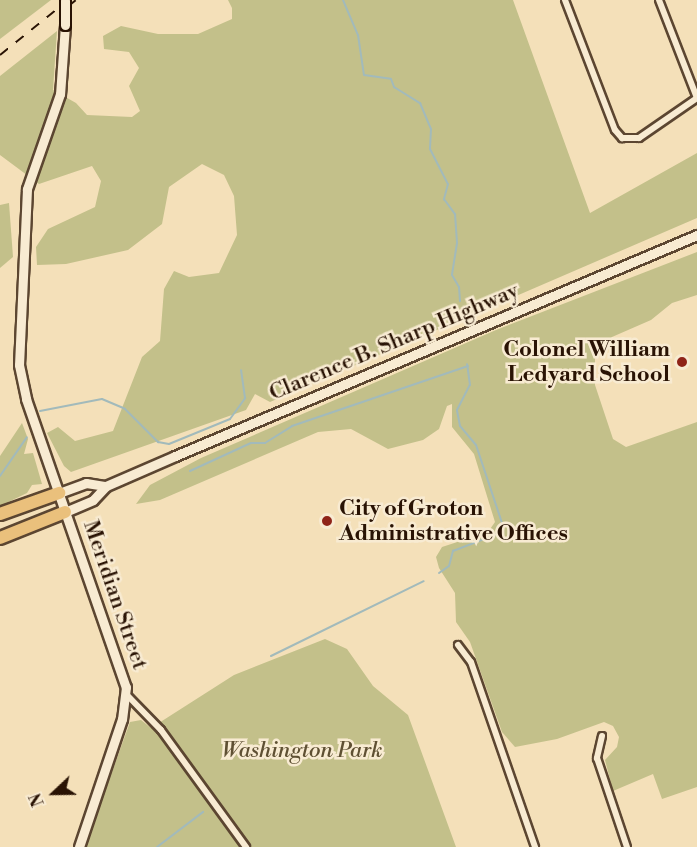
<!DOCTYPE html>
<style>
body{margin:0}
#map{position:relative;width:697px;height:847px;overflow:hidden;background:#f4e0b9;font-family:"Libre Bodoni",serif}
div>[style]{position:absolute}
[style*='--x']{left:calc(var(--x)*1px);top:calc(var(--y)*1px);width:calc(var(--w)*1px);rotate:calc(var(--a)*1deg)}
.green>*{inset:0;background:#c3c08a}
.stream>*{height:2px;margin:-1px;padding:0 1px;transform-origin:1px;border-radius:1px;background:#a2babb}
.roads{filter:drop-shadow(2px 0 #5c4631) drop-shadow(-2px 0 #5c4631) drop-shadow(0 2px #5c4631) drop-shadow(0 -2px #5c4631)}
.street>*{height:6px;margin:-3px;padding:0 3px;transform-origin:3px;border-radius:3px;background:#f8ebd2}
.secondary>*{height:9px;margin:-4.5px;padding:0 4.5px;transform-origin:4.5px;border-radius:4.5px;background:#f8ebd2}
.highway>*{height:12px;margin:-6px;padding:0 6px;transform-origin:6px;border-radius:6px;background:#eac07c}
.rail>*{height:2px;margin-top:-1px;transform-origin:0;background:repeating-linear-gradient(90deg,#291304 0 10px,transparent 0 20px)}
.bridges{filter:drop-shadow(2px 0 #291304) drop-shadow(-2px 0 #291304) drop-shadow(0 2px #291304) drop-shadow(0 -2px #291304)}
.secondary-bridge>*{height:9px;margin:-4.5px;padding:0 4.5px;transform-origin:4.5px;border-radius:4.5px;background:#f8ebd2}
.dots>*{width:16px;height:16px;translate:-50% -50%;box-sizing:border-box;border:3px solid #f8ebd2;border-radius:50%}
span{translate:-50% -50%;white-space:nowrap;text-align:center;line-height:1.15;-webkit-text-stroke:5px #f8ebd2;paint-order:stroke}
.street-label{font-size:22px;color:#291304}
.poi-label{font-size:22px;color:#291304;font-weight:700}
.right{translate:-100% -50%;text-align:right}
.left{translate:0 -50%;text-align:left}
.park-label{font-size:22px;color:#5f5033;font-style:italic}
.north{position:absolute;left:24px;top:763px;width:60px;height:60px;-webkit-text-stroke:4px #f8ebd2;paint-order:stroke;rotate:248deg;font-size:16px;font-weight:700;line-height:24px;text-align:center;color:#291304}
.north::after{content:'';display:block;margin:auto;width:21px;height:27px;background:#291304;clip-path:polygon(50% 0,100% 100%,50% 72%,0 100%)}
</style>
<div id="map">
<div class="green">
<div style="clip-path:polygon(0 0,51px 0,0 39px)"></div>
<div style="clip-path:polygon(228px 0,513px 0,590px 213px,697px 153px,697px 218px,270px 402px,255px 394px,246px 410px,71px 472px,64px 466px,47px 433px,58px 427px,75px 441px,113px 431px,142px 357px,160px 341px,164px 289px,174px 271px,189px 277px,219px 273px,237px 235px,234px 196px,224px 175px,202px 164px,169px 187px,162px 224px,128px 250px,66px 264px,37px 265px,36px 247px,48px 229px,95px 207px,101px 181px,92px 166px,39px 184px,0 155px,0 76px,57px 31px,53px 90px,76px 103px,87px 115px,132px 117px,140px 111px,129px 86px,139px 68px,129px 52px,104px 49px,103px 36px,121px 26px,158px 34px,198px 34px,232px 19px,232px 8px)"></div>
<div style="clip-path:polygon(9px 203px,13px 257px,0 268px,0 205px)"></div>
<div style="clip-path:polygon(697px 252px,697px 295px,672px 303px,651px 320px,612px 337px,595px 358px,595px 385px,613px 439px,626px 447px,697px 422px,697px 787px,662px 799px,653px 774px,613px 791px,605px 760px,617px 747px,619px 737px,613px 726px,604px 722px,557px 739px,515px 747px,502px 732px,470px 642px,456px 622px,455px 593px,439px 568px,436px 557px,442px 547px,488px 532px,495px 522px,474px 454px,452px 427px,452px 404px,447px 406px,439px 429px,423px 440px,388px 449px,351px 429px,318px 432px,160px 500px,136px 504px,150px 485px,201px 458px,496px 330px)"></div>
<div style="clip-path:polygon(22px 423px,28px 439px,24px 454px,33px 453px,42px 484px,32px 485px,27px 493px,0 506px,0 456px)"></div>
<div style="clip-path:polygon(325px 639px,347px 649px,373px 686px,408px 715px,456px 847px,85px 847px,130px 722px,141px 720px,151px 728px,234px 675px)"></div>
</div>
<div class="stream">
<div style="--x:343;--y:0;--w:38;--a:67"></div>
<div style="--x:358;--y:35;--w:40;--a:81.5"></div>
<div style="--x:364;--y:75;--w:27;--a:8"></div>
<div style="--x:391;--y:79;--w:9;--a:69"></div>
<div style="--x:394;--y:87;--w:31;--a:32"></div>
<div style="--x:420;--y:103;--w:28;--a:67"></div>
<div style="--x:431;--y:129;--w:20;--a:93"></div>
<div style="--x:430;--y:149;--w:39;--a:63"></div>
<div style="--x:448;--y:184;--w:16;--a:105"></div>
<div style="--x:444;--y:199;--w:19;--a:54"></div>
<div style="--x:455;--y:214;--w:29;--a:86"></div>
<div style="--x:457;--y:243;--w:32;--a:99"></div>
<div style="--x:452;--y:275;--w:14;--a:60"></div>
<div style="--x:459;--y:287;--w:14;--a:86"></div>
<div style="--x:40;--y:411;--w:63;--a:-11"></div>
<div style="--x:102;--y:399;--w:25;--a:23"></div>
<div style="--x:125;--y:409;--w:47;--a:45"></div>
<div style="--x:158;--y:442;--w:11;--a:10"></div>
<div style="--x:169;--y:444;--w:66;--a:-22.3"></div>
<div style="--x:230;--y:419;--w:26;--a:-54"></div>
<div style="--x:245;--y:398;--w:28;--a:-98"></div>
<div style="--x:190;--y:471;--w:67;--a:-24.7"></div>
<div style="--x:251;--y:443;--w:14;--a:0"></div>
<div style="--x:265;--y:443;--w:32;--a:-32"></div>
<div style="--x:292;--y:426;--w:186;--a:-18.8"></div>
<div style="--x:0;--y:476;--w:47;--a:-55.3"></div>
<div style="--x:439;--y:573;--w:12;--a:-35"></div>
<div style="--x:449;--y:566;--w:16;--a:-75"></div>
<div style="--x:453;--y:551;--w:47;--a:-21.1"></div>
<div style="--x:497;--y:534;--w:12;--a:-66"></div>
<div style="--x:502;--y:523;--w:82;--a:-108.4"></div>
<div style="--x:476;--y:445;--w:25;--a:-130"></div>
<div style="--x:460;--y:426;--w:16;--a:-101"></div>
<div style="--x:457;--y:410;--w:28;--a:-63"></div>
<div style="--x:470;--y:385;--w:21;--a:-98"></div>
<div style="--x:271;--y:656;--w:170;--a:-26.1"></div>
<div style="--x:157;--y:847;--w:58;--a:-37.3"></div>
</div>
<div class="roads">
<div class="street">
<div style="--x:565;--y:0;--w:139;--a:69"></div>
<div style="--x:615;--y:130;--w:11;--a:49"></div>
<div style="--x:622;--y:138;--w:17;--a:0"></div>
<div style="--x:639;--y:138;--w:70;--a:-34.6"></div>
<div style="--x:659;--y:0;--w:105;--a:68.8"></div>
<div style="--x:458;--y:645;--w:21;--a:53"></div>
<div style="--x:471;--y:662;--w:196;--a:70.9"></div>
<div style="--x:126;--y:694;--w:50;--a:45.8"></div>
<div style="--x:161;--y:730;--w:145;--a:54"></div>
<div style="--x:602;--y:736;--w:23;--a:103"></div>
<div style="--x:597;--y:758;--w:94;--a:71.4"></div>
</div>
<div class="secondary">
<div style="--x:65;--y:25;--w:69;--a:94.1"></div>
<div style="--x:60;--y:94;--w:101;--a:109.2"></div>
<div style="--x:27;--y:189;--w:176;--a:92.6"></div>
<div style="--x:19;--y:365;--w:35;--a:78"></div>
<div style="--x:26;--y:399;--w:305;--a:70.9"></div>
<div style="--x:126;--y:687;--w:32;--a:97"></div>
<div style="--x:122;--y:719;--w:135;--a:108.6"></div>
<div style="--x:59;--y:493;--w:29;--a:-20"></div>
<div style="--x:86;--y:483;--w:20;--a:9"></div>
<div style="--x:65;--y:512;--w:30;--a:-23"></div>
<div style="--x:93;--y:500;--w:19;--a:-47"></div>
<div style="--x:106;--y:486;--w:75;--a:-23.5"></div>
<div style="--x:175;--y:456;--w:567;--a:-22.95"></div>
</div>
<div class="highway">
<div style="--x:0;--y:514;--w:63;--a:-19.6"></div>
<div style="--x:0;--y:538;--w:70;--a:-21.8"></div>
</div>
</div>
<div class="rail">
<div style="--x:71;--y:4;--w:6;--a:-39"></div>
<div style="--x:0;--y:55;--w:73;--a:-38.9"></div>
</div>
<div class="bridges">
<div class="secondary-bridge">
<div style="--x:65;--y:0;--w:25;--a:90"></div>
</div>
</div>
<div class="dots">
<div style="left:682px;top:362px;background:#8f2418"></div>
<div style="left:327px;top:521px;background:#8f2418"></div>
</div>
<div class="street-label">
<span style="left:394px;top:342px;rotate:-23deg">Clarence B. Sharp Highway</span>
<span style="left:115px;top:595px;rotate:71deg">Meridian Street</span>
</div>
<div class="poi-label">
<span class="right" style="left:670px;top:362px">Colonel William<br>Ledyard School</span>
<span class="left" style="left:339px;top:521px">City of Groton<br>Administrative Offices</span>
</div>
<div class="park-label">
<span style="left:302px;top:751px">Washington Park</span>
</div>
<div class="north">N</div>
</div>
